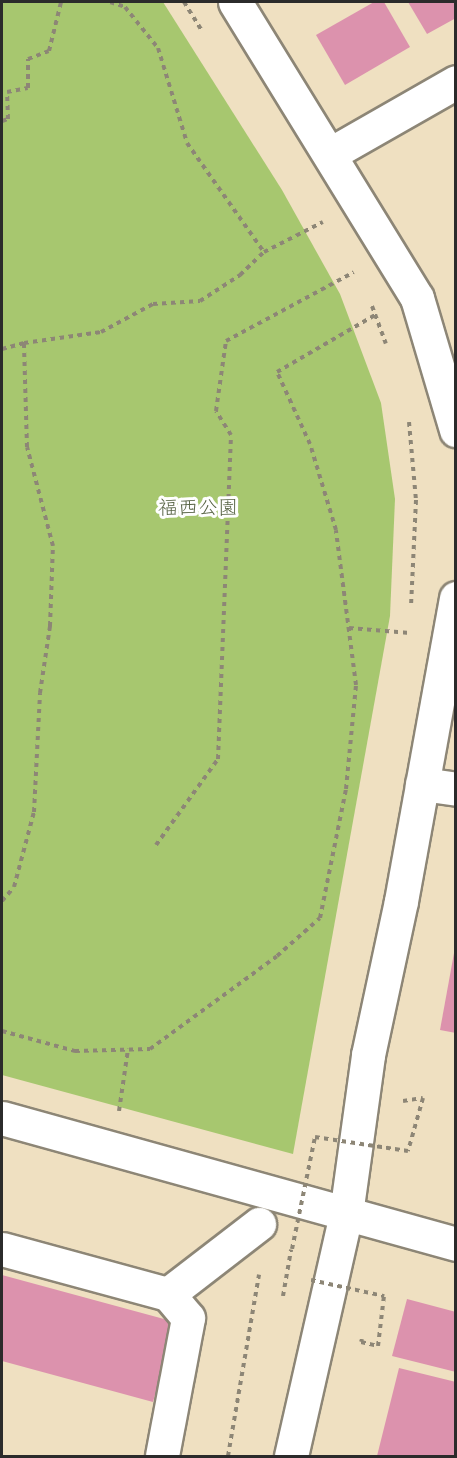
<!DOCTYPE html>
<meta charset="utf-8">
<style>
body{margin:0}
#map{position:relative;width:457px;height:1458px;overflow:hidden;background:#efe0c1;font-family:"Balsamiq Sans","Klee One",sans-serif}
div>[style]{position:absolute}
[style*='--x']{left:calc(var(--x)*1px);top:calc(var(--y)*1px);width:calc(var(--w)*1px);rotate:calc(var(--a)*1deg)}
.green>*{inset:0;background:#a7c76f}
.building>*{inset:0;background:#dc92ad}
.path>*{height:4px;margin-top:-2px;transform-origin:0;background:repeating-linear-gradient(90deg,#8d8676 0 4.5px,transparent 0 9px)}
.roads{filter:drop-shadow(2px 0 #8d8676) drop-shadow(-2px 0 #8d8676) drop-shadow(0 2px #8d8676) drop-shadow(0 -2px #8d8676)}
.minor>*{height:33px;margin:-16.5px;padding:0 16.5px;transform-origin:16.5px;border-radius:16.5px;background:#fff}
.path-bridge>*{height:4px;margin-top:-2px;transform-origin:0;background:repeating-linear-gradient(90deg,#8d8676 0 4.5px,transparent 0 9px)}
span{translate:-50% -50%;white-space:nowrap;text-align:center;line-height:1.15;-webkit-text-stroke:6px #fff;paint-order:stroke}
.park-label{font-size:20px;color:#566243}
.frame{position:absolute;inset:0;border:3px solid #2b2b2b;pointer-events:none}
</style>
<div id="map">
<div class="green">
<div style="clip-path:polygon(2px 2px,163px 2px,282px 190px,340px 294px,381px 403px,395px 499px,390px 616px,293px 1154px,2px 1075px)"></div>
</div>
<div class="building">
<div style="clip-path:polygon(374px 2px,384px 2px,410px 47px,345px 85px,316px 35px)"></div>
<div style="clip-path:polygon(408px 2px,456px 2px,456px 18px,427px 34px)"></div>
<div style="clip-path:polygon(456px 942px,456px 1033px,440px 1030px)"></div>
<div style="clip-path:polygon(2px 1275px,175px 1322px,153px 1402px,2px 1361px)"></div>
<div style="clip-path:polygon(407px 1299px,456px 1312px,456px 1372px,392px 1356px)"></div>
<div style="clip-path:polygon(399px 1368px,456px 1382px,456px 1456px,377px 1456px)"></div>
</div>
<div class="path">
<div style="--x:110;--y:2;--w:16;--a:18"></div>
<div style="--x:125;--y:7;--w:53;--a:51.2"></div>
<div style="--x:158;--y:48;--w:99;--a:73"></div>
<div style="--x:187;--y:143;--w:133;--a:54.8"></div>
<div style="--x:184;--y:2;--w:34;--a:58"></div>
<div style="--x:2;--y:121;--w:6;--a:-18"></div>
<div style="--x:8;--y:119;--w:27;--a:-92"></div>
<div style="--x:7;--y:92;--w:21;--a:-11"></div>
<div style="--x:28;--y:88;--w:29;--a:-90"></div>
<div style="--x:28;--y:59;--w:22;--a:-21"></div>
<div style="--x:49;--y:51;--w:50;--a:-76.2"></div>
<div style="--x:372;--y:306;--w:40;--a:69.8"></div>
<div style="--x:2;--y:349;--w:23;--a:-15"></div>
<div style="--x:409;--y:422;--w:78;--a:84.9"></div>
<div style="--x:416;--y:500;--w:106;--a:92.7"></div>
<div style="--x:349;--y:628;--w:61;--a:4.7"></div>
<div style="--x:156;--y:845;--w:106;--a:-54.2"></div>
<div style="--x:218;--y:759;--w:324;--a:-87.7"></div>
<div style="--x:231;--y:435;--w:28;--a:-122"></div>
<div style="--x:216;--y:411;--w:71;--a:-81.9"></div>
<div style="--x:226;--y:341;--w:145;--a:-28.3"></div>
<div style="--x:2;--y:901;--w:18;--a:-49"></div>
<div style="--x:14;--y:887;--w:78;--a:-75.1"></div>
<div style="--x:34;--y:812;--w:119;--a:-87.1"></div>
<div style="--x:40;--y:693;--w:68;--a:-81.5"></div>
<div style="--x:50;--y:626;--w:80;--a:-87.9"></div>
<div style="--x:53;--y:546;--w:102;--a:-104.7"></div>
<div style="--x:27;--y:447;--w:104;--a:-91.7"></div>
<div style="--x:24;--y:343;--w:78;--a:-8.1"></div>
<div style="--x:101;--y:332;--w:59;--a:-28.3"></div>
<div style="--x:153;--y:304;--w:47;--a:-3.7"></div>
<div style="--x:200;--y:301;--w:48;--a:-33"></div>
<div style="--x:240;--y:275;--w:33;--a:-44"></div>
<div style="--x:264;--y:252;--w:66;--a:-27"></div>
<div style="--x:2;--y:1031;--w:76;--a:15.3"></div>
<div style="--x:75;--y:1051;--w:75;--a:-1.5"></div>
<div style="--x:150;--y:1049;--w:157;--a:-36.2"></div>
<div style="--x:277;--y:956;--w:57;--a:-41.5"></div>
<div style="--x:320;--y:918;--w:132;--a:-78.6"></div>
<div style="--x:346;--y:789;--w:104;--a:-84.5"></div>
<div style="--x:356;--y:685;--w:156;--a:-97.4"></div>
<div style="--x:336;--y:530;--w:90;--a:-106.8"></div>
<div style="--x:310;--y:444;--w:79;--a:-114.6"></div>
<div style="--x:277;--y:372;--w:113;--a:-30.2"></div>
<div style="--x:403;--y:1101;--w:20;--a:-9"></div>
<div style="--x:423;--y:1098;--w:55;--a:105.8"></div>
<div style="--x:119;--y:1111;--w:63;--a:-81.7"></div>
<div style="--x:283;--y:1296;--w:47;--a:-80.1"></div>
<div style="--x:362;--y:1339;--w:3;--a:108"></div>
<div style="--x:361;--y:1342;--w:17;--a:13"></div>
<div style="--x:378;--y:1346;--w:50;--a:-83.2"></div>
<div style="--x:228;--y:1456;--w:184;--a:-80.3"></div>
</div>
<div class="roads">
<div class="minor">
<div style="--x:235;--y:2;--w:347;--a:58.4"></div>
<div style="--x:417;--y:298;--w:138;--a:73.5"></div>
<div style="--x:330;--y:154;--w:145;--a:-29.7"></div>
<div style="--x:422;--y:784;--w:34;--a:8"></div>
<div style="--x:2;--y:1118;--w:471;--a:15.5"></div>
<div style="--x:2;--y:1249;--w:172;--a:15.2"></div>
<div style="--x:168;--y:1294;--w:31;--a:50"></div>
<div style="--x:188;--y:1318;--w:140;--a:100.7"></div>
<div style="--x:168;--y:1294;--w:115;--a:-37.6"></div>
<div style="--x:291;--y:1456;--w:248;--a:-77.2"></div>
<div style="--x:346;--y:1214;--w:161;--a:-82.1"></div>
<div style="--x:368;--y:1055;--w:157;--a:-77.9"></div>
<div style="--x:401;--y:901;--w:308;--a:-79.7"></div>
</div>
</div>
<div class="path-bridge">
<div style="--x:292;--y:1249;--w:114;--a:-78.4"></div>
<div style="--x:315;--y:1137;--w:94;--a:8.6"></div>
<div style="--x:311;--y:1280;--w:75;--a:12.4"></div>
</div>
<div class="park-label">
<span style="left:198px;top:508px">福西公園</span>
</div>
<div class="frame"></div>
</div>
